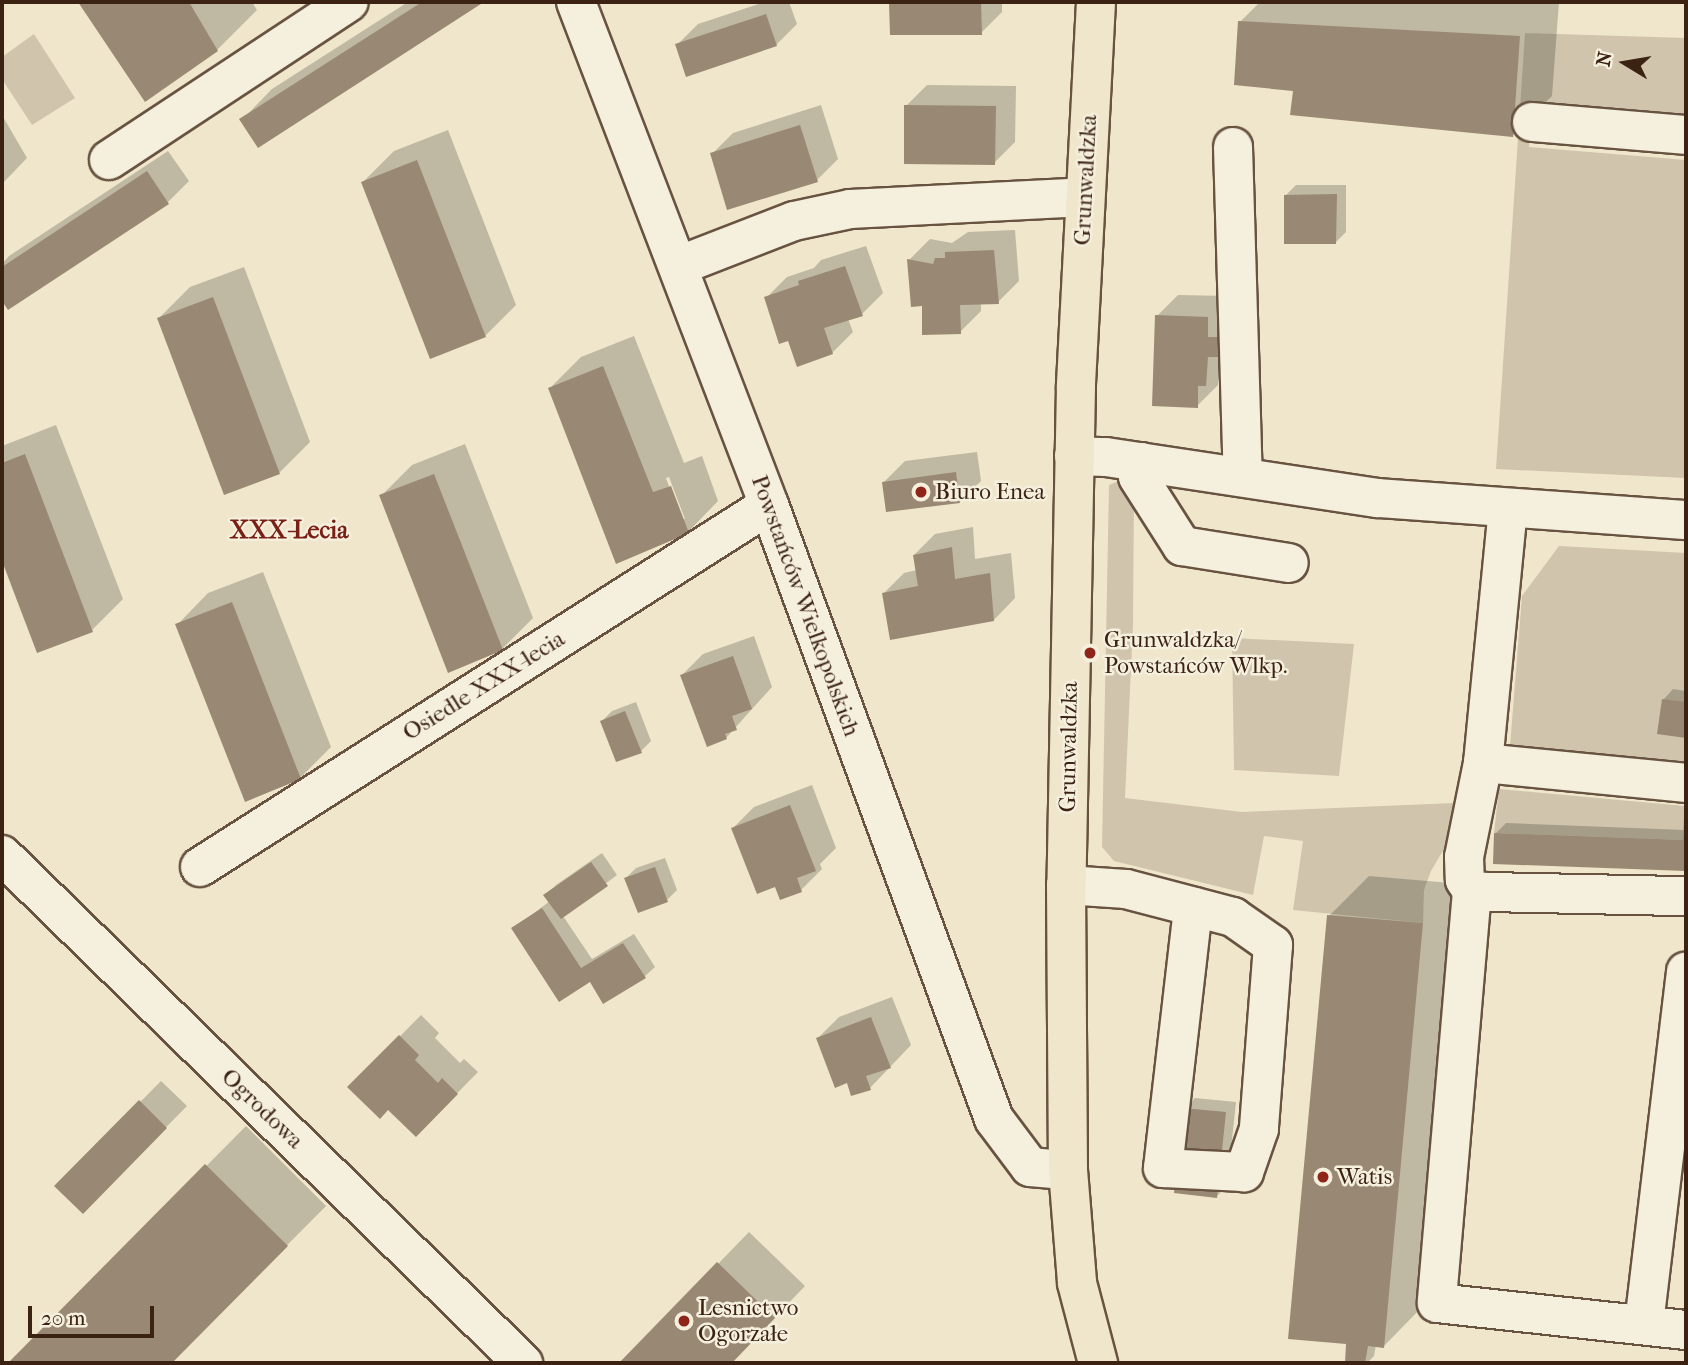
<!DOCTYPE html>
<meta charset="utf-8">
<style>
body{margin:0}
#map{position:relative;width:1688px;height:1365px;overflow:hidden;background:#efe6cb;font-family:"IM FELL French Canon",serif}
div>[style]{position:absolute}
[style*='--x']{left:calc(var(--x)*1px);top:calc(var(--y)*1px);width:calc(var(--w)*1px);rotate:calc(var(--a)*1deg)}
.green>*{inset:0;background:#d0c5ac}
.shadow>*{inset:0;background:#0003}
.building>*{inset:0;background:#998873}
.roads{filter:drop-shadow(2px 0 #685341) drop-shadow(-2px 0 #685341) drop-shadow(0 2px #685341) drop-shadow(0 -2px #685341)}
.minor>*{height:38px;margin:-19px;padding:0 19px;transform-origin:19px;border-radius:19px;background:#f5efdd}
.major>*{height:38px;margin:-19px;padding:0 19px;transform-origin:19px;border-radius:19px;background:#efe6cb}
.dots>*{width:19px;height:19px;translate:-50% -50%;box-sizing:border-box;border:4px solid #f5efdd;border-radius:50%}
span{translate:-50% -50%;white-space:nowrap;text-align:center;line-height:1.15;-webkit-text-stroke:5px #f5efdd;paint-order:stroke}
.street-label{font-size:23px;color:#3b2213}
.poi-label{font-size:23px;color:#3b2213}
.left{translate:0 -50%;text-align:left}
.neighbourhood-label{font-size:24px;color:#7a1f14;font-weight:700}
.frame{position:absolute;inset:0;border:4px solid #3b2213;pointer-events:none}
.north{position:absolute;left:1590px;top:28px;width:70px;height:70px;-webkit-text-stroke:5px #f5efdd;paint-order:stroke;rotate:281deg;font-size:19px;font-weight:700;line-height:28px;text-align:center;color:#3b2213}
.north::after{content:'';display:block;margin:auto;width:24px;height:32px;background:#3b2213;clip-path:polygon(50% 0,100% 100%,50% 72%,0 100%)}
.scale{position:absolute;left:28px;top:1306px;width:126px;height:32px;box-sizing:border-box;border:4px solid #3b2213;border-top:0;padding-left:9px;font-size:21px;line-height:24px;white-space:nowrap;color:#3b2213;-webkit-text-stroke:5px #f5efdd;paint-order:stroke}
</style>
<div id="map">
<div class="green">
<div style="clip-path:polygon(1525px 33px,1686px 38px,1686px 122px,1532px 109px,1529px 147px,1686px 160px,1686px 478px,1496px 469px)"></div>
<div style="clip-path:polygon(34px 34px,75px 98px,32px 125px,2px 79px,2px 57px)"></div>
<div style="clip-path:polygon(1129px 477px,1134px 494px,1133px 625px,1125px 798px,1242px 812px,1454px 803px,1451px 837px,1431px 871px,1424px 890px,1423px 923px,1293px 910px,1303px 841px,1264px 836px,1253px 895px,1114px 861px,1102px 847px,1109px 485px)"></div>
<div style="clip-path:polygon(1559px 546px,1686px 553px,1686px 777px,1523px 760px,1510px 746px,1522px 596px)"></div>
<div style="clip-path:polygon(1232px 638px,1354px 644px,1339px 776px,1234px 770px)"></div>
<div style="clip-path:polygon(1499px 789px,1685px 806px,1683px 840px,1494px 833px)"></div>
</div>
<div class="shadow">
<div style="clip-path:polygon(80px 2px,252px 2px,257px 10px,217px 50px,145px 100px)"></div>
<div style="clip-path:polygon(408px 2px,481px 2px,259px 145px,242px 120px,272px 89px)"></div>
<div style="clip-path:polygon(765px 2px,789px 2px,797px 24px,776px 45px,677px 45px,698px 24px)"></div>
<div style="clip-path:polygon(891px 2px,1002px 2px,1002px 12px,981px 33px,891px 33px)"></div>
<div style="clip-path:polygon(1260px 2px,1559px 2px,1552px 96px,1513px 135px,1295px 89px,1240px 22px)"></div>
<div style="clip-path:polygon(927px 85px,1016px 86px,1015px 142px,994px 163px,906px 106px)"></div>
<div style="clip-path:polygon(821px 105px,838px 159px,817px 180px,712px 154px,733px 133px)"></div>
<div style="clip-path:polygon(2px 115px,27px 158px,2px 184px)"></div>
<div style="clip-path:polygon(448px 130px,516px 305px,485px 336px,363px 182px,394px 151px)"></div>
<div style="clip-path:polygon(168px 151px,189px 181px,168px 202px,8px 307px,2px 298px,2px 264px,9px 256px)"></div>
<div style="clip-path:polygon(1296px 185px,1346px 185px,1346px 232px,1336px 242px,1286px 195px)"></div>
<div style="clip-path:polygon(1015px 230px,1019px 281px,998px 302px,981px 303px,981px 311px,960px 332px,924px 305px,909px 260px,930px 239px,952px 243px,968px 232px)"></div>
<div style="clip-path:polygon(866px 246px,883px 293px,862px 314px,848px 319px,853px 332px,832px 353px,789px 339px,766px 298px,787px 277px,814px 268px,821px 260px)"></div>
<div style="clip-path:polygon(244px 267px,310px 442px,279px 473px,159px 318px,190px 287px)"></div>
<div style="clip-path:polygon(1178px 295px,1229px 296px,1226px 364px,1218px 372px,1218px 385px,1197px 406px,1157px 316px)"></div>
<div style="clip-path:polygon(evenodd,634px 336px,684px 463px,702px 456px,718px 501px,688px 532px,550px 388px,581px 357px,634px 336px,669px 477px,685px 519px,681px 519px,666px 478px,669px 477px)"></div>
<div style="clip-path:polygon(56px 425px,123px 599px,92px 630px,38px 651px,2px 556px,2px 446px)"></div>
<div style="clip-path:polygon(465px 444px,533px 618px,502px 649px,381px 496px,412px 465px)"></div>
<div style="clip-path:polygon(977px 452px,981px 481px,960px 502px,884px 482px,905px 461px)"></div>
<div style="clip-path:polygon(973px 527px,975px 559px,1011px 553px,1015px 598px,994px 620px,883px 594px,904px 573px,917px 570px,914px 555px,935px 534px)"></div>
<div style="clip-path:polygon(263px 572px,331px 747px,300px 778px,178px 624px,208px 593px)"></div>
<div style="clip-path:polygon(754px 636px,772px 687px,726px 738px,682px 675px,703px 654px)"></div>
<div style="clip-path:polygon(1673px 689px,1686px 691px,1686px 736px,1659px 733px,1663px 700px)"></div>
<div style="clip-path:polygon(636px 702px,651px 741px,641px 751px,602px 721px,612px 711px)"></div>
<div style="clip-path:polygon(812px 785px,836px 848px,820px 864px,822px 869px,801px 890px,776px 885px,733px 828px,754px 807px)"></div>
<div style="clip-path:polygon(1686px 814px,1686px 870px,1494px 862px,1496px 833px,1506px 823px,1685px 830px)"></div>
<div style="clip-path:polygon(602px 853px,617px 875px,563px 916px,592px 959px,634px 934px,655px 967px,644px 977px,590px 980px,514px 928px,550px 901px,546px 895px,556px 885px)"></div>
<div style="clip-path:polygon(665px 858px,677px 890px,667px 900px,626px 878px,636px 868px)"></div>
<div style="clip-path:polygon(1369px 876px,1462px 884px,1423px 1306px,1384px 1346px,1376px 1345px,1374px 1356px,1367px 1363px,1346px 1363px,1348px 1343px,1329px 916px)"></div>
<div style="clip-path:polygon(892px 997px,911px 1045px,870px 1088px,853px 1094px,848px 1081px,818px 1038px,839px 1017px)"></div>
<div style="clip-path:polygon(421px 1015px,439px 1033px,435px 1038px,460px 1063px,464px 1059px,478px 1072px,416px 1135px,388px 1108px,350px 1087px)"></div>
<div style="clip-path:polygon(161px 1081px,187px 1106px,83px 1211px,57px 1186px)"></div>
<div style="clip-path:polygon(1195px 1098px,1236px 1102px,1227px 1186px,1217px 1196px,1185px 1108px)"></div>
<div style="clip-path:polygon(246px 1126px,326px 1206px,170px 1363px,11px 1363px)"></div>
<div style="clip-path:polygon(749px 1232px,805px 1286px,731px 1363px,622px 1363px)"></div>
</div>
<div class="building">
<div style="clip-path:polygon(78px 2px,189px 2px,218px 51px,145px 102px)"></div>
<div style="clip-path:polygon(422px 2px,484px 2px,258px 148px,239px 119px)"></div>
<div style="clip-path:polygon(889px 2px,981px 2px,982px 35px,890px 35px)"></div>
<div style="clip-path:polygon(766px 14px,777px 46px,686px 77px,675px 44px)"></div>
<div style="clip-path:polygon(1238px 21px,1520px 36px,1513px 137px,1290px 115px,1293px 91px,1234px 85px)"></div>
<div style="clip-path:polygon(904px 105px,996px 106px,995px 165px,904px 164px)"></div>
<div style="clip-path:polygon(800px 125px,818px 182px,727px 210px,710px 153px)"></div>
<div style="clip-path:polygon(417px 160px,486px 337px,430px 359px,361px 182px)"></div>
<div style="clip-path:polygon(147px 171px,169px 204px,8px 310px,2px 301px,2px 267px)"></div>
<div style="clip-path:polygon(1337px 194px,1336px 244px,1284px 244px,1284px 195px)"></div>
<div style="clip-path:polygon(994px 250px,999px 304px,960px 305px,961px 334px,922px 335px,922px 306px,911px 307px,907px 259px,933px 264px,935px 258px,945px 258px,945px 252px)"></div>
<div style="clip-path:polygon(845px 266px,863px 316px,824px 328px,833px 354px,797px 367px,788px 341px,779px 344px,764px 297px,799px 285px,798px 281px)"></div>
<div style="clip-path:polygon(213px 297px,280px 474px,224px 495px,157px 318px)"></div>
<div style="clip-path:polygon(1155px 315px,1208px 317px,1208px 337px,1221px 337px,1221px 357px,1208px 357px,1206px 386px,1198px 386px,1198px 408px,1152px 406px)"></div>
<div style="clip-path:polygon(603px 366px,653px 492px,671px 486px,689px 533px,616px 564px,548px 388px)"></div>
<div style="clip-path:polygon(25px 454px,93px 632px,37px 653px,2px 561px,2px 463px)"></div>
<div style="clip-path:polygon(956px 472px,960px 503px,886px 512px,882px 482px)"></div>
<div style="clip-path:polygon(434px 474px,503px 650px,448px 673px,379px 495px)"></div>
<div style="clip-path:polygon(952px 547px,955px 579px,990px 573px,994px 621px,890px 640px,882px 593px,918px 586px,913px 555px)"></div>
<div style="clip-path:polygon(232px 602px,301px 779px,245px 802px,175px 624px)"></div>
<div style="clip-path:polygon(733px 656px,752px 709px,732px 716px,737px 730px,725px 734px,727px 739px,707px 747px,680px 675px)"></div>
<div style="clip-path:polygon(1662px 699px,1686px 702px,1686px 738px,1657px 734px)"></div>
<div style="clip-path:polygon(625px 711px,642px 753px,616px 762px,600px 721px)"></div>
<div style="clip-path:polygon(790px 805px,816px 871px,797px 878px,802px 892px,780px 900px,775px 887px,757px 894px,731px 828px)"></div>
<div style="clip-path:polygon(1684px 818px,1686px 871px,1493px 864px,1494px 833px,1683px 840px)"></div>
<div style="clip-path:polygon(591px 862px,608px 886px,561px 919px,543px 895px)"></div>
<div style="clip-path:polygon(655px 867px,668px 902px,638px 913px,624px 878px)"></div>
<div style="clip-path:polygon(542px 908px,581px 968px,623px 943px,646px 978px,603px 1004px,590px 982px,559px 1002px,511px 928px)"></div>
<div style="clip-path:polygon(1327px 915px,1423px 923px,1384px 1348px,1368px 1346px,1365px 1363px,1345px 1363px,1346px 1344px,1288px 1339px)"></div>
<div style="clip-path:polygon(871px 1017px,891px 1068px,866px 1076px,871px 1090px,851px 1096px,847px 1083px,835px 1088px,816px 1038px)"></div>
<div style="clip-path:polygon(399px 1035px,419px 1055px,415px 1060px,438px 1083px,442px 1078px,458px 1094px,416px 1137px,388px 1110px,380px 1119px,347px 1087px)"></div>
<div style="clip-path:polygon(139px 1100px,167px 1128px,83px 1214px,54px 1186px)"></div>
<div style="clip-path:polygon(1183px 1108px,1226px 1112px,1217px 1198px,1174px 1193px)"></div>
<div style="clip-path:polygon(205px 1164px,288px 1246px,172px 1363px,8px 1363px)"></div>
<div style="clip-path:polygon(717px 1262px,775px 1318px,732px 1363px,619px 1363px)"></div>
</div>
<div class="roads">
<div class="minor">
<div style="--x:576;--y:2;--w:539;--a:69.01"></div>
<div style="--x:769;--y:505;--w:654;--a:69.87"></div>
<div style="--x:994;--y:1119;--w:60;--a:53.1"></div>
<div style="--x:1030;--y:1167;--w:38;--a:5"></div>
<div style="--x:1532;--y:122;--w:155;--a:4.8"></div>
<div style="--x:1233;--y:147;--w:330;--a:88.3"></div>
<div style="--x:109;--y:160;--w:287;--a:-33.4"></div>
<div style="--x:678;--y:266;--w:124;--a:-21.2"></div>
<div style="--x:794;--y:221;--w:57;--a:-12.1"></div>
<div style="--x:850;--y:209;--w:235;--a:-2.9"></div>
<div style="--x:1074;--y:456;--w:32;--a:2"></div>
<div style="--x:1106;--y:457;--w:275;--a:8.6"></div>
<div style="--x:1378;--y:498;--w:309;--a:4.1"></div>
<div style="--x:1141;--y:462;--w:15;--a:101"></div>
<div style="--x:1138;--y:477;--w:82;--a:57.5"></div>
<div style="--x:1182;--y:546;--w:108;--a:9"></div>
<div style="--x:1508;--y:508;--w:256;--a:95.6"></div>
<div style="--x:1483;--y:763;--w:96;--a:101.4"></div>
<div style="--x:1464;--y:857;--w:23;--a:88"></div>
<div style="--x:1465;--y:880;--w:13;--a:58"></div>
<div style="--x:1472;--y:891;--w:15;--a:4"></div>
<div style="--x:1487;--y:892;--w:199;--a:1.2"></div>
<div style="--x:1483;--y:763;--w:204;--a:5.6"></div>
<div style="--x:2;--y:855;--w:728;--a:44.28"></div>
<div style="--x:200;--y:867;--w:674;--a:-32.46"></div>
<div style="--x:1066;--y:885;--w:60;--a:3.8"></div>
<div style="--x:1126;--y:889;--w:111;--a:14.7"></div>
<div style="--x:1233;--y:917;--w:49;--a:35"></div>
<div style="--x:1273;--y:945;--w:185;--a:94.4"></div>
<div style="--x:1259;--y:1129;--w:46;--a:109.2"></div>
<div style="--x:1244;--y:1172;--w:81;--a:-177.2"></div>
<div style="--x:1163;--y:1168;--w:263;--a:-83.4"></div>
<div style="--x:1472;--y:891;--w:413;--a:94.9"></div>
<div style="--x:1437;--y:1303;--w:250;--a:6.2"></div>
<div style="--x:1644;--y:1324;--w:355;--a:-83.2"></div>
</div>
<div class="major">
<div style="--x:1096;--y:2;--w:385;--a:93"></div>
<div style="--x:1076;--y:386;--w:499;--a:91.1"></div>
<div style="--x:1066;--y:885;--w:285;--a:89.6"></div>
<div style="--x:1068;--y:1170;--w:113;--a:85.4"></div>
<div style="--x:1077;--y:1283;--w:83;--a:75.3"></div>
</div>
</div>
<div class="dots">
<div style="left:921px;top:492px;background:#8f2418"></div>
<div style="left:1090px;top:653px;background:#8f2418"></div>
<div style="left:1323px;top:1177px;background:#8f2418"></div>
<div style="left:684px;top:1321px;background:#8f2418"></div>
</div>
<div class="street-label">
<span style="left:1086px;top:180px;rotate:-87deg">Grunwaldzka</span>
<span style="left:805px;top:606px;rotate:70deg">Powstańców Wielkopolskich</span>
<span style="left:484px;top:686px;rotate:-32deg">Osiedle XXX-lecia</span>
<span style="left:1069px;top:747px;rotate:-89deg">Grunwaldzka</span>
<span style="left:262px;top:1109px;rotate:44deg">Ogrodowa</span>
</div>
<div class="poi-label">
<span class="left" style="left:935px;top:492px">Biuro Enea</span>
<span class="left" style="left:1104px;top:653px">Grunwaldzka/<br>Powstańców Wlkp.</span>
<span class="left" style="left:1337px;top:1177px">Watis</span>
<span class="left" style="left:698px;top:1321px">Lesnictwo<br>Ogorzałe</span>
</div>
<div class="neighbourhood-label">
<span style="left:289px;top:531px">XXX-Lecia</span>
</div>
<div class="frame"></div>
<div class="north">N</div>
<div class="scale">20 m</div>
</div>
